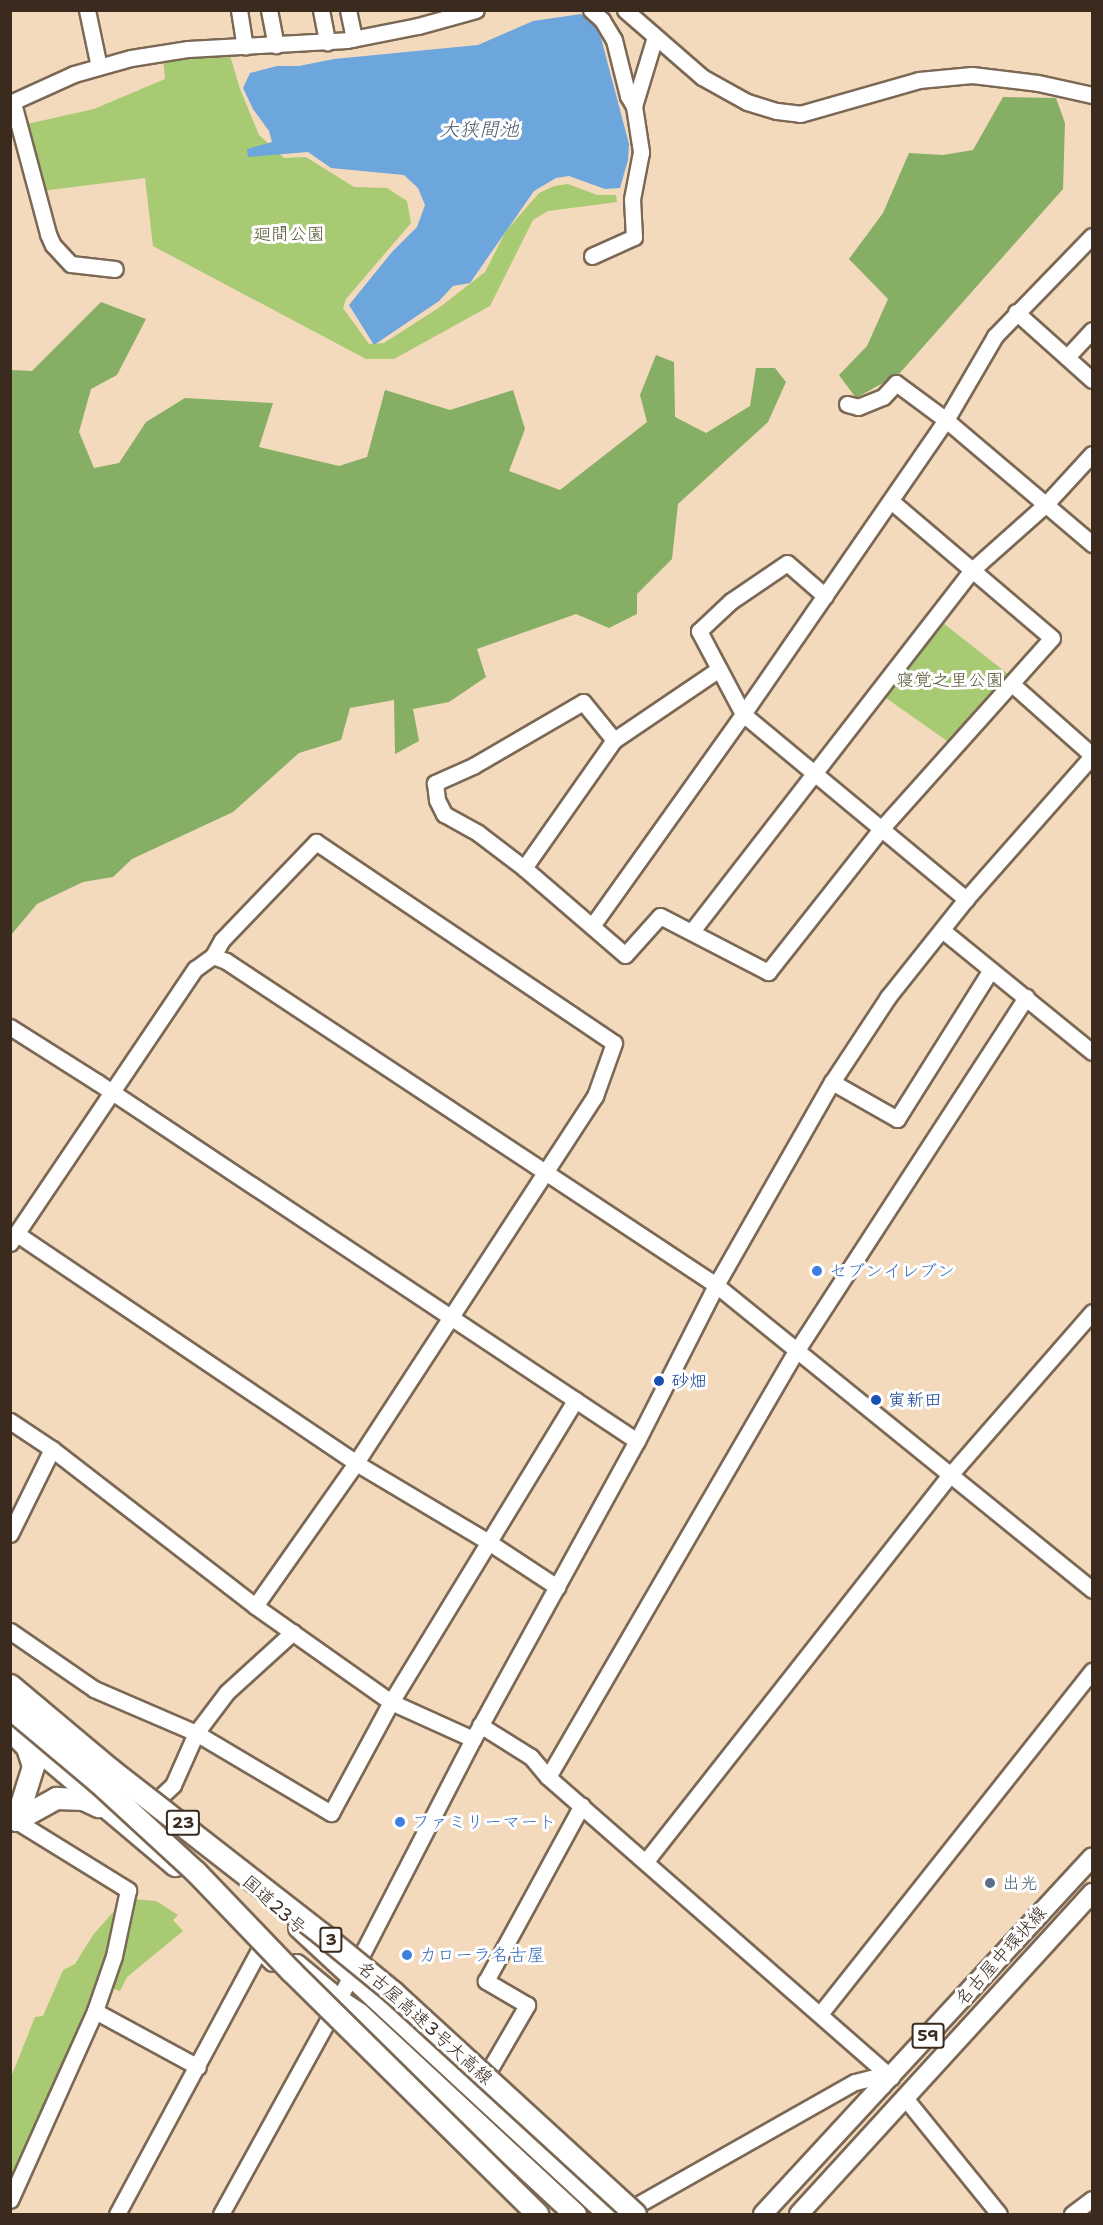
<!DOCTYPE html>
<meta charset="utf-8">
<style>
body{margin:0}
#map{position:relative;width:1103px;height:2225px;overflow:hidden;background:#f3dabc;font-family:"Shantell Sans","Klee One",sans-serif}
div>[style]{position:absolute}
[style*='--x']{left:calc(var(--x)*1px);top:calc(var(--y)*1px);width:calc(var(--w)*1px);rotate:calc(var(--a)*1deg)}
.green>*{inset:0;background:#a8ca72}
.forest>*{inset:0;background:#86ae64}
.water>*{inset:0;background:#6da6dc}
.roads{filter:drop-shadow(2px 0 #7b6855) drop-shadow(-2px 0 #7b6855) drop-shadow(0 2px #7b6855) drop-shadow(0 -2px #7b6855)}
.minor>*{height:15px;margin:-7.5px;padding:0 7.5px;transform-origin:7.5px;border-radius:7.5px;background:#fff}
.major>*{height:18px;margin:-9px;padding:0 9px;transform-origin:9px;border-radius:9px;background:#fff}
.highway>*{height:21px;margin:-10.5px;padding:0 10.5px;transform-origin:10.5px;border-radius:10.5px;background:#fff}
.bridges{filter:drop-shadow(2px 0 #7b6855) drop-shadow(-2px 0 #7b6855) drop-shadow(0 2px #7b6855) drop-shadow(0 -2px #7b6855)}
.highway-bridge>*{height:21px;margin:-10.5px;padding:0 10.5px;transform-origin:10.5px;border-radius:10.5px;background:#fff}
.dots>*{width:16px;height:16px;translate:-50% -50%;box-sizing:border-box;border:3px solid #fff;border-radius:50%}
span{translate:-50% -50%;white-space:nowrap;text-align:center;line-height:1.15;-webkit-text-stroke:6px #fff;paint-order:stroke}
.shield-label span{padding:2px 4px;background:#fff;border:2px solid;border-radius:4px;-webkit-text-stroke-width:0}
.shield-label{font-size:16px;color:#3b2a1e;font-weight:700}
.park-label{font-size:18px;color:#5c5a37}
.shop-label{font-size:18px;color:#366cbe}
.left{translate:0 -50%;text-align:left}
.transit-label{font-size:18px;color:#164399}
.service-label{font-size:18px;color:#4e5e75}
.street-label{font-size:18px;color:#3b2a1e}
.water-label{font-size:20px;color:#4f5c6a;font-style:italic}
.frame{position:absolute;inset:0;border:12px solid #3b2a1e;pointer-events:none}
</style>
<div id="map">
<div class="green">
<div style="clip-path:polygon(229px 52px,240px 89px,259px 135px,284px 158px,306px 157px,354px 187px,387px 188px,407px 201px,411px 223px,346px 299px,343px 308px,369px 344px,384px 343px,440px 307px,485px 272px,506px 231px,539px 193px,554px 186px,568px 184px,597px 195px,616px 195px,617px 202px,548px 211px,533px 220px,490px 306px,394px 359px,366px 359px,153px 246px,145px 178px,41px 191px,18px 126px,94px 109px,165px 79px,163px 56px)"></div>
<div style="clip-path:polygon(943px 623px,1008px 674px,950px 743px,886px 698px)"></div>
<div style="clip-path:polygon(131px 1899px,156px 1901px,178px 1915px,173px 1920px,183px 1931px,127px 1977px,120px 1991px,108px 1987px)"></div>
<div style="clip-path:polygon(122px 1902px,111px 1955px,90px 2011px,16px 2175px,11px 2173px,11px 2077px,35px 2017px,43px 2016px,63px 1970px,75px 1964px,93px 1935px)"></div>
</div>
<div class="forest">
<div style="clip-path:polygon(1003px 97px,1056px 98px,1065px 123px,1063px 189px,899px 374px,856px 398px,839px 375px,867px 346px,888px 299px,849px 259px,883px 213px,909px 153px,943px 155px,973px 150px)"></div>
<div style="clip-path:polygon(101px 302px,146px 319px,117px 375px,91px 389px,79px 432px,94px 468px,119px 463px,146px 422px,185px 398px,273px 403px,259px 447px,339px 466px,367px 457px,385px 390px,450px 410px,513px 390px,525px 429px,509px 471px,560px 490px,647px 422px,640px 395px,656px 355px,674px 362px,675px 417px,706px 433px,750px 406px,756px 368px,775px 368px,786px 382px,768px 422px,678px 504px,672px 559px,637px 594px,637px 614px,609px 628px,576px 614px,477px 649px,486px 677px,449px 702px,413px 709px,419px 741px,395px 754px,394px 700px,350px 708px,341px 740px,299px 753px,233px 812px,132px 859px,113px 877px,83px 882px,37px 904px,11px 935px,11px 370px,32px 371px)"></div>
</div>
<div class="water">
<div style="clip-path:polygon(581px 14px,593px 24px,601px 38px,629px 144px,628px 160px,620px 188px,605px 189px,569px 176px,556px 178px,534px 191px,470px 283px,453px 286px,439px 301px,374px 345px,349px 305px,392px 252px,417px 227px,425px 205px,418px 188px,404px 175px,331px 168px,308px 152px,248px 157px,247px 149px,272px 142px,269px 131px,253px 109px,243px 88px,250px 73px,277px 66px,299px 66px,334px 59px,478px 45px,533px 21px)"></div>
</div>
<div class="roads">
<div class="minor">
<div style="--x:87;--y:10;--w:58;--a:78.1"></div>
<div style="--x:239;--y:10;--w:37;--a:81"></div>
<div style="--x:269;--y:10;--w:36;--a:79"></div>
<div style="--x:321;--y:10;--w:33;--a:79"></div>
<div style="--x:348;--y:10;--w:29;--a:78"></div>
<div style="--x:591;--y:10;--w:15;--a:42"></div>
<div style="--x:602;--y:20;--w:23;--a:59"></div>
<div style="--x:614;--y:40;--w:58;--a:76"></div>
<div style="--x:628;--y:96;--w:12;--a:59"></div>
<div style="--x:634;--y:106;--w:47;--a:81.3"></div>
<div style="--x:641;--y:152;--w:48;--a:100.8"></div>
<div style="--x:632;--y:199;--w:38;--a:87"></div>
<div style="--x:634;--y:237;--w:46;--a:155.7"></div>
<div style="--x:625;--y:10;--w:102;--a:41"></div>
<div style="--x:702;--y:77;--w:51;--a:29.1"></div>
<div style="--x:747;--y:102;--w:31;--a:17"></div>
<div style="--x:777;--y:111;--w:23;--a:7"></div>
<div style="--x:800;--y:114;--w:124;--a:-15.9"></div>
<div style="--x:919;--y:80;--w:53;--a:-5.4"></div>
<div style="--x:972;--y:75;--w:66;--a:6.9"></div>
<div style="--x:1038;--y:83;--w:55;--a:12.5"></div>
<div style="--x:10;--y:103;--w:70;--a:-24.4"></div>
<div style="--x:74;--y:74;--w:59;--a:-15.7"></div>
<div style="--x:131;--y:58;--w:58;--a:-9"></div>
<div style="--x:188;--y:49;--w:159;--a:-3.2"></div>
<div style="--x:347;--y:40;--w:72;--a:-11.2"></div>
<div style="--x:418;--y:26;--w:60;--a:-15.4"></div>
<div style="--x:13;--y:103;--w:136;--a:75"></div>
<div style="--x:48;--y:234;--w:12;--a:66"></div>
<div style="--x:53;--y:245;--w:26;--a:47"></div>
<div style="--x:71;--y:264;--w:44;--a:6.5"></div>
<div style="--x:634;--y:106;--w:72;--a:-73.1"></div>
<div style="--x:1016;--y:312;--w:102;--a:41.8"></div>
<div style="--x:1067;--y:357;--w:37;--a:-47"></div>
<div style="--x:847;--y:404;--w:11;--a:15"></div>
<div style="--x:858;--y:407;--w:27;--a:-22"></div>
<div style="--x:883;--y:397;--w:19;--a:-47"></div>
<div style="--x:896;--y:383;--w:62;--a:36.5"></div>
<div style="--x:946;--y:420;--w:192;--a:40.3"></div>
<div style="--x:825;--y:596;--w:50;--a:-139"></div>
<div style="--x:787;--y:563;--w:68;--a:145.8"></div>
<div style="--x:731;--y:601;--w:44;--a:136.8"></div>
<div style="--x:699;--y:631;--w:94;--a:62.1"></div>
<div style="--x:743;--y:714;--w:290;--a:39.7"></div>
<div style="--x:719;--y:669;--w:127;--a:145.9"></div>
<div style="--x:614;--y:740;--w:49;--a:-129.2"></div>
<div style="--x:583;--y:702;--w:127;--a:149.8"></div>
<div style="--x:473;--y:766;--w:42;--a:155.9"></div>
<div style="--x:435;--y:783;--w:17;--a:83"></div>
<div style="--x:437;--y:800;--w:16;--a:63"></div>
<div style="--x:444;--y:814;--w:39;--a:29"></div>
<div style="--x:478;--y:833;--w:58;--a:37.3"></div>
<div style="--x:524;--y:868;--w:133;--a:40.7"></div>
<div style="--x:625;--y:955;--w:52;--a:-48.1"></div>
<div style="--x:660;--y:916;--w:122;--a:27.4"></div>
<div style="--x:768;--y:972;--w:182;--a:-51.7"></div>
<div style="--x:881;--y:829;--w:256;--a:-48.2"></div>
<div style="--x:1052;--y:638;--w:211;--a:-139.6"></div>
<div style="--x:1012;--y:684;--w:107;--a:41.6"></div>
<div style="--x:524;--y:868;--w:156;--a:-54.9"></div>
<div style="--x:592;--y:926;--w:260;--a:-54.5"></div>
<div style="--x:743;--y:714;--w:357;--a:-55.4"></div>
<div style="--x:946;--y:420;--w:97;--a:-59.7"></div>
<div style="--x:995;--y:336;--w:139;--a:-45.9"></div>
<div style="--x:942;--y:930;--w:193;--a:39.1"></div>
<div style="--x:692;--y:931;--w:458;--a:-52.2"></div>
<div style="--x:973;--y:569;--w:98;--a:-41.7"></div>
<div style="--x:1046;--y:504;--w:68;--a:-47.4"></div>
<div style="--x:213;--y:956;--w:14;--a:21"></div>
<div style="--x:226;--y:961;--w:587;--a:33.47"></div>
<div style="--x:716;--y:1285;--w:484;--a:39"></div>
<div style="--x:10;--y:1027;--w:103;--a:32.3"></div>
<div style="--x:97;--y:1082;--w:648;--a:33.62"></div>
<div style="--x:832;--y:1082;--w:75;--a:29.6"></div>
<div style="--x:897;--y:1119;--w:176;--a:-57.8"></div>
<div style="--x:17;--y:1234;--w:409;--a:34"></div>
<div style="--x:356;--y:1463;--w:152;--a:30.8"></div>
<div style="--x:487;--y:1541;--w:84;--a:33.3"></div>
<div style="--x:10;--y:1243;--w:331;--a:-56"></div>
<div style="--x:195;--y:969;--w:22;--a:-36"></div>
<div style="--x:213;--y:956;--w:18;--a:-61"></div>
<div style="--x:222;--y:940;--w:136;--a:-46.2"></div>
<div style="--x:316;--y:842;--w:359;--a:34"></div>
<div style="--x:614;--y:1043;--w:56;--a:109.7"></div>
<div style="--x:595;--y:1096;--w:438;--a:123.1"></div>
<div style="--x:356;--y:1463;--w:175;--a:125.2"></div>
<div style="--x:10;--y:1421;--w:50;--a:33.7"></div>
<div style="--x:52;--y:1449;--w:257;--a:37.7"></div>
<div style="--x:255;--y:1606;--w:166;--a:35.2"></div>
<div style="--x:391;--y:1702;--w:90;--a:24.3"></div>
<div style="--x:10;--y:1534;--w:95;--a:-63.7"></div>
<div style="--x:10;--y:1631;--w:102;--a:34.6"></div>
<div style="--x:94;--y:1689;--w:111;--a:23.3"></div>
<div style="--x:196;--y:1733;--w:157;--a:30.7"></div>
<div style="--x:331;--y:1813;--w:126;--a:-61.6"></div>
<div style="--x:391;--y:1702;--w:354;--a:-58.6"></div>
<div style="--x:480;--y:1725;--w:60;--a:32.1"></div>
<div style="--x:531;--y:1757;--w:26;--a:50"></div>
<div style="--x:548;--y:1777;--w:456;--a:41.2"></div>
<div style="--x:548;--y:1777;--w:494;--a:-59.8"></div>
<div style="--x:797;--y:1350;--w:421;--a:-57"></div>
<div style="--x:157;--y:1800;--w:22;--a:-43"></div>
<div style="--x:173;--y:1785;--w:57;--a:-66.1"></div>
<div style="--x:196;--y:1733;--w:51;--a:-52.9"></div>
<div style="--x:227;--y:1692;--w:89;--a:-42.3"></div>
<div style="--x:10;--y:1817;--w:139;--a:31.7"></div>
<div style="--x:128;--y:1890;--w:67;--a:102"></div>
<div style="--x:114;--y:1956;--w:58;--a:109.1"></div>
<div style="--x:95;--y:2011;--w:207;--a:114.2"></div>
<div style="--x:646;--y:1861;--w:491;--a:-51.8"></div>
<div style="--x:950;--y:1475;--w:216;--a:-48.9"></div>
<div style="--x:95;--y:2011;--w:117;--a:28.5"></div>
<div style="--x:820;--y:2014;--w:438;--a:-51.6"></div>
<div style="--x:484;--y:2079;--w:86;--a:-59.8"></div>
<div style="--x:527;--y:2005;--w:48;--a:-149.7"></div>
<div style="--x:486;--y:1981;--w:200;--a:-61.4"></div>
<div style="--x:905;--y:2098;--w:149;--a:51"></div>
<div style="--x:623;--y:2213;--w:266;--a:-29.5"></div>
<div style="--x:855;--y:2082;--w:16;--a:-14"></div>
<div style="--x:871;--y:2078;--w:14;--a:34"></div>
<div style="--x:117;--y:2214;--w:300;--a:-61.7"></div>
<div style="--x:259;--y:1950;--w:18;--a:45"></div>
<div style="--x:221;--y:2214;--w:222;--a:-61.1"></div>
<div style="--x:328;--y:2020;--w:316;--a:-62.7"></div>
<div style="--x:473;--y:1739;--w:340;--a:-61.2"></div>
<div style="--x:637;--y:1441;--w:175;--a:-63.1"></div>
<div style="--x:716;--y:1285;--w:234;--a:-60.3"></div>
<div style="--x:832;--y:1082;--w:102;--a:-56.6"></div>
<div style="--x:888;--y:997;--w:125;--a:-51.5"></div>
<div style="--x:966;--y:899;--w:191;--a:-48.6"></div>
<div style="--x:1072;--y:2214;--w:25;--a:-37"></div>
</div>
<div class="major">
<div style="--x:763;--y:2214;--w:485;--a:-47.3"></div>
<div style="--x:799;--y:2214;--w:435;--a:-47.6"></div>
</div>
<div class="highway">
<div style="--x:10;--y:1726;--w:216;--a:40.1"></div>
<div style="--x:16;--y:1820;--w:46;--a:-28.8"></div>
<div style="--x:56;--y:1798;--w:27;--a:2"></div>
<div style="--x:83;--y:1799;--w:17;--a:25"></div>
<div style="--x:16;--y:1820;--w:57;--a:-72.5"></div>
<div style="--x:33;--y:1766;--w:20;--a:-108"></div>
<div style="--x:27;--y:1747;--w:10;--a:-135"></div>
<div style="--x:299;--y:1927;--w:422;--a:42.8"></div>
<div style="--x:296;--y:1965;--w:53;--a:39.7"></div>
<div style="--x:337;--y:1999;--w:25;--a:34"></div>
<div style="--x:358;--y:2013;--w:296;--a:42.8"></div>
</div>
</div>
<div class="bridges">
<div class="highway-bridge">
<div style="--x:10;--y:1685;--w:131;--a:40"></div>
<div style="--x:110;--y:1769;--w:269;--a:37.9"></div>
<div style="--x:322;--y:1934;--w:92;--a:39.2"></div>
<div style="--x:393;--y:1992;--w:328;--a:42.5"></div>
<div style="--x:10;--y:1708;--w:115;--a:40.1"></div>
<div style="--x:98;--y:1782;--w:133;--a:42.6"></div>
<div style="--x:196;--y:1872;--w:137;--a:46.2"></div>
<div style="--x:291;--y:1971;--w:346;--a:44.6"></div>
</div>
</div>
<div class="dots">
<div style="left:817px;top:1271px;background:#3f7fe0"></div>
<div style="left:659px;top:1381px;background:#1a4fb4"></div>
<div style="left:876px;top:1400px;background:#1a4fb4"></div>
<div style="left:400px;top:1822px;background:#3f7fe0"></div>
<div style="left:990px;top:1883px;background:#5c6f8a"></div>
<div style="left:407px;top:1955px;background:#3f7fe0"></div>
</div>
<div class="shield-label">
<span style="left:183px;top:1823px">23</span>
<span style="left:331px;top:1940px">3</span>
<span style="left:928px;top:2036px">59</span>
</div>
<div class="park-label">
<span style="left:289px;top:234px">廻間公園</span>
<span style="left:950px;top:680px">寝覚之里公園</span>
</div>
<div class="shop-label">
<span class="left" style="left:829px;top:1271px">セブンイレブン</span>
<span class="left" style="left:412px;top:1822px">ファミリーマート</span>
<span class="left" style="left:419px;top:1955px">カローラ名古屋</span>
</div>
<div class="transit-label">
<span class="left" style="left:671px;top:1381px">砂畑</span>
<span class="left" style="left:888px;top:1400px">寅新田</span>
</div>
<div class="service-label">
<span class="left" style="left:1002px;top:1883px">出光</span>
</div>
<div class="street-label">
<span style="left:274px;top:1905px;rotate:42deg">国道23号</span>
<span style="left:1001px;top:1956px;rotate:-48deg">名古屋中環状線</span>
<span style="left:425px;top:2023px;rotate:42deg">名古屋高速3号大高線</span>
</div>
<div class="water-label">
<span style="left:479px;top:129px">大狭間池</span>
</div>
<div class="frame"></div>
</div>
